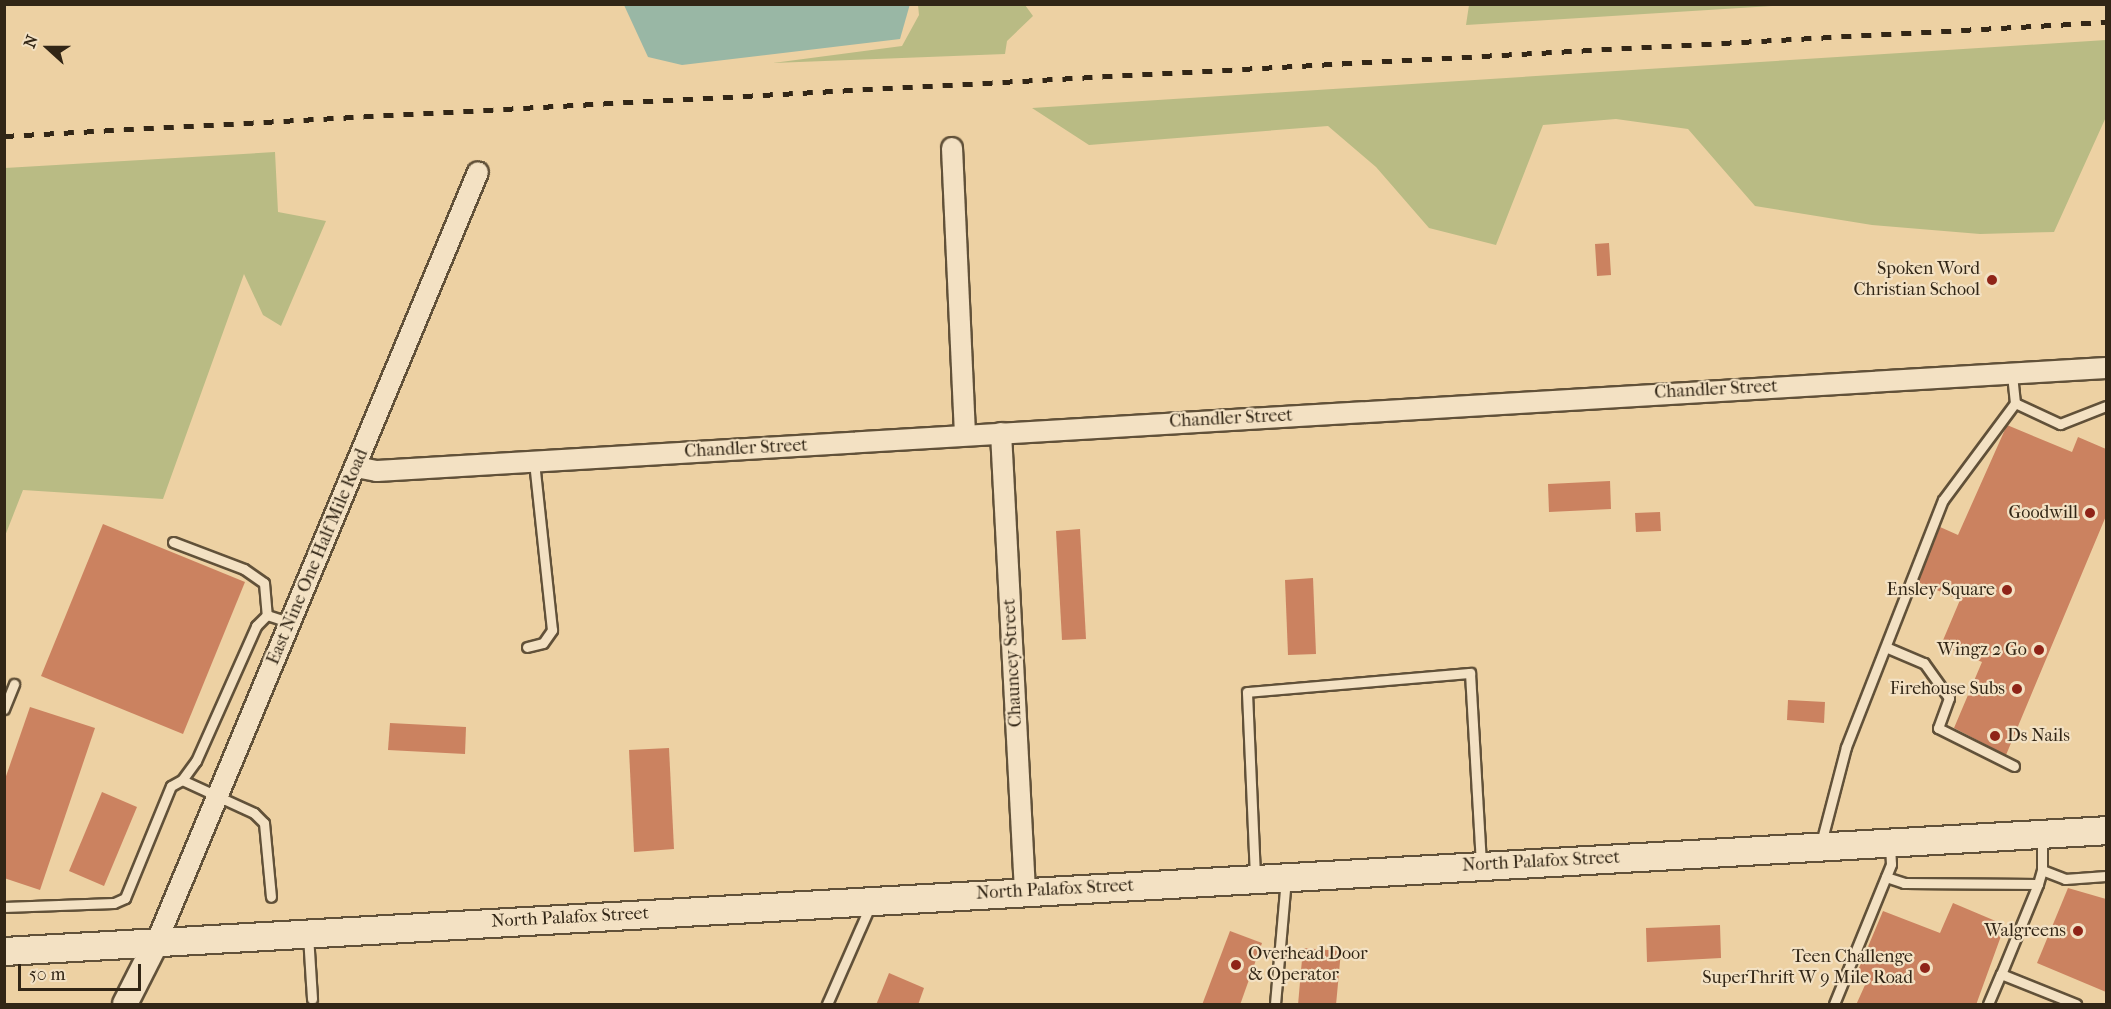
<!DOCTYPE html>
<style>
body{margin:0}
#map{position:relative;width:2111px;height:1009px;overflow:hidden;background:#edd1a3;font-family:"IM FELL French Canon",serif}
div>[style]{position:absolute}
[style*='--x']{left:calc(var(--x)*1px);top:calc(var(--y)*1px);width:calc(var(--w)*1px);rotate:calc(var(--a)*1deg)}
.green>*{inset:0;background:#b9bb84}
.water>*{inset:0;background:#99b7a5}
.building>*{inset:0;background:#cb8260}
.roads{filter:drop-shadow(2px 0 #615139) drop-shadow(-2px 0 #615139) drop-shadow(0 2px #615139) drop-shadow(0 -2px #615139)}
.service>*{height:9px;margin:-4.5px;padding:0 4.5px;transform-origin:4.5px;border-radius:4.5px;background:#f3e1c3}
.minor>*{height:20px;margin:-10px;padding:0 10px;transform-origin:10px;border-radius:10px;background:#f3e1c3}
.tertiary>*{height:24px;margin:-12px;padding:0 12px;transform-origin:12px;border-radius:12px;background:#f3e1c3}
.secondary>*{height:27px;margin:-13.5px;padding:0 13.5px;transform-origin:13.5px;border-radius:13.5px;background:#f3e1c3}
.rail>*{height:4.5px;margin-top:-2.25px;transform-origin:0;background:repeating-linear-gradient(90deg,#322616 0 10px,transparent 0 20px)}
.dots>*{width:16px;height:16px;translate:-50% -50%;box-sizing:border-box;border:3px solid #f3e1c3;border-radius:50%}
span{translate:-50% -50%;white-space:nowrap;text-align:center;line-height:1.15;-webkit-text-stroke:4.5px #f3e1c3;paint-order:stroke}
.poi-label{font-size:18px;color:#322616}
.right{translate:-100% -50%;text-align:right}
.left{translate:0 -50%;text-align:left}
.street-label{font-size:18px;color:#322616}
.frame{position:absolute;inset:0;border:6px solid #322616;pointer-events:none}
.north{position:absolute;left:18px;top:18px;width:60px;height:60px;-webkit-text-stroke:4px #f3e1c3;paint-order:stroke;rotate:291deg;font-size:16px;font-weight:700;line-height:24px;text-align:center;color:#322616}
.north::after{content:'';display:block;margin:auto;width:21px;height:27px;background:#322616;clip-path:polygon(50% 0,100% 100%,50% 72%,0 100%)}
.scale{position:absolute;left:18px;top:964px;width:123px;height:27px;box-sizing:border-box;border:3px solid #322616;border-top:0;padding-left:8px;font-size:18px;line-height:21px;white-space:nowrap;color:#322616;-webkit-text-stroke:4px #f3e1c3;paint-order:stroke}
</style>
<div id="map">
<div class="green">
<div style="clip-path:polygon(918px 5px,1025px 5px,1033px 16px,1007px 41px,1005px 54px,773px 63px,902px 46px,919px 15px)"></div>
<div style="clip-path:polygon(1469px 5px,1469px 4px,1789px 5px,1466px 25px)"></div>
<div style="clip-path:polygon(2106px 40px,2106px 117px,2054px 232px,1980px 234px,1872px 225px,1755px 206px,1688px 129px,1616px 119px,1543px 125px,1496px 245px,1429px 228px,1376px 167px,1328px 126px,1089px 145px,1032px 108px)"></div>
<div style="clip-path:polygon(275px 152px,278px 212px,326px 221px,281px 326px,263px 315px,244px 274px,163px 499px,23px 490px,5px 536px,5px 168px)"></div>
</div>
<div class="water">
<div style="clip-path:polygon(910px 4px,900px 39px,682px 65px,648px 57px,624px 5px)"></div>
</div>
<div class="building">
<div style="clip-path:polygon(1609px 243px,1611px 275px,1597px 276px,1595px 244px)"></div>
<div style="clip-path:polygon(2007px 425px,2072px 452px,2078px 437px,2106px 449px,2106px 516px,2006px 755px,1954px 728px,1982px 662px,1941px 645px,1960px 600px,1918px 582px,1940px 527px,1958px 535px)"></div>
<div style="clip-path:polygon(1610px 481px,1611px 509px,1549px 512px,1548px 484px)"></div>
<div style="clip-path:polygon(1660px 512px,1661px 531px,1636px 532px,1635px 513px)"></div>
<div style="clip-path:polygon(103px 524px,245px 582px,183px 734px,41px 676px)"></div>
<div style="clip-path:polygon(1080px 529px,1086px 639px,1062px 640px,1056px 531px)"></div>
<div style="clip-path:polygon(1313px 578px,1316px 654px,1288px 655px,1285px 580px)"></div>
<div style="clip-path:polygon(1788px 700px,1825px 702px,1824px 723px,1787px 720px)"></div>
<div style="clip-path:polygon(30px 707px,95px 728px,40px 890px,4px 878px,4px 782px)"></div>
<div style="clip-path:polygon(390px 723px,466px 727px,465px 754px,388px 750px)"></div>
<div style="clip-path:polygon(669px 748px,674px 849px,634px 852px,629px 750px)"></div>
<div style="clip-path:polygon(102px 792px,137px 807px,104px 886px,69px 871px)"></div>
<div style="clip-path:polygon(2068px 888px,2106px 899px,2106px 992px,2037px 963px)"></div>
<div style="clip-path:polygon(1953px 903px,2005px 925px,1976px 1005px,1856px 1005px,1865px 985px,1854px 980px,1883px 911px,1940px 933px)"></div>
<div style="clip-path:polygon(1720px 925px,1721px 958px,1647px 962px,1646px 928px)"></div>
<div style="clip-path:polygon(1230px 931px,1262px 943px,1240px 1005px,1202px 1005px)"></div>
<div style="clip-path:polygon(1303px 948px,1341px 951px,1336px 1005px,1298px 1005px)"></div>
<div style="clip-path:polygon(889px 973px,924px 988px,918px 1005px,876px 1005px)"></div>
</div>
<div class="roads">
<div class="service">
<div style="--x:2015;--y:403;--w:50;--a:25"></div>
<div style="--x:2060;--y:424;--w:49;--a:-21.4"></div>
<div style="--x:173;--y:542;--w:76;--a:20.8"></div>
<div style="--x:244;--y:569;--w:24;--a:35"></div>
<div style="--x:264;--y:583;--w:32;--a:85"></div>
<div style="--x:527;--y:647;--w:16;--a:-14"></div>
<div style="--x:543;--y:643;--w:16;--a:-55"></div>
<div style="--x:552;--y:630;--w:170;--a:-96.1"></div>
<div style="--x:1888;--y:648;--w:39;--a:23"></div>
<div style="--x:1924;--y:663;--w:43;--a:54.5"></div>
<div style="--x:1949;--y:698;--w:32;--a:110"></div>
<div style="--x:1938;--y:728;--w:85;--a:26.6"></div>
<div style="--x:4;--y:709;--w:27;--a:-68"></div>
<div style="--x:182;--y:780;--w:24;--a:-54"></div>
<div style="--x:196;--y:761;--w:148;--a:-66"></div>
<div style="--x:256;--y:626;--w:16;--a:-45"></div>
<div style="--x:267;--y:615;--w:25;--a:18"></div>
<div style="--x:2042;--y:837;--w:33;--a:90"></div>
<div style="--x:2042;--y:870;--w:25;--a:21"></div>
<div style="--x:2065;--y:879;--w:41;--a:-4.2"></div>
<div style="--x:1821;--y:843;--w:99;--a:-75.4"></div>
<div style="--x:1846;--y:747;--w:265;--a:-68.6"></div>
<div style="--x:1943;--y:500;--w:121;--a:-53.4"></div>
<div style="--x:2015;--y:403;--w:30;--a:-96"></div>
<div style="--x:1255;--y:876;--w:184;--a:-92.5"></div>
<div style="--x:1247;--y:692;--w:224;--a:-4.9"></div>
<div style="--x:1470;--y:673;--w:190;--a:86.7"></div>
<div style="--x:1886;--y:877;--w:19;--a:18"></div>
<div style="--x:1904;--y:883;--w:134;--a:0.4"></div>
<div style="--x:2038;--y:884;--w:15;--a:-74"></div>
<div style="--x:2038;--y:884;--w:97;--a:112.3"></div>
<div style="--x:2001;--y:974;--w:81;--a:21.8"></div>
<div style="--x:4;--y:907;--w:110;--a:-2.1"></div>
<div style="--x:114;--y:903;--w:12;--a:-24"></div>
<div style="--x:125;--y:898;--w:121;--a:-67.7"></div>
<div style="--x:171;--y:786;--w:13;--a:-29"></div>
<div style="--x:182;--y:780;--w:79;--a:24.6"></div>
<div style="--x:254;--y:813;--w:14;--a:45"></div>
<div style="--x:264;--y:823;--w:74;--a:84.6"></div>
<div style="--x:308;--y:935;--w:64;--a:86.4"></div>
<div style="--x:827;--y:1004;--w:109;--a:-66.3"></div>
<div style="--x:1275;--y:1004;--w:125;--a:-85"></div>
<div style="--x:1834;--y:1004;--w:151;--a:-67.8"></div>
<div style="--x:1891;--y:864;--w:19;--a:-93"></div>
<div style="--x:1988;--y:1004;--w:33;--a:-67"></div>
</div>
<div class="minor">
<div style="--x:952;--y:148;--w:287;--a:87.4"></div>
<div style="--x:1001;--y:433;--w:460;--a:87"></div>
<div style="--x:356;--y:467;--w:21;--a:11"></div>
<div style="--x:377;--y:471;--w:1732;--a:-3.41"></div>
<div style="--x:157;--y:941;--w:833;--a:-67.34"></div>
</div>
<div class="tertiary">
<div style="--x:125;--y:1004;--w:71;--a:-63.1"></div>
</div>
<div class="secondary">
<div style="--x:4;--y:951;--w:2105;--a:-3.29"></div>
</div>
</div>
<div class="rail">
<div style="--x:4;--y:136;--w:2105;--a:-3.1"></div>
</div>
<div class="dots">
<div style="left:1992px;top:280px;background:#8f2418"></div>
<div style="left:2090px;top:513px;background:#8f2418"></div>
<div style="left:2007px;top:590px;background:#8f2418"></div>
<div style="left:2039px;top:650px;background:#8f2418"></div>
<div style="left:2017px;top:689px;background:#8f2418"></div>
<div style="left:1995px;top:736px;background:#8f2418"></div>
<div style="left:2078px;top:931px;background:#8f2418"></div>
<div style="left:1236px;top:965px;background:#8f2418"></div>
<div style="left:1925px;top:968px;background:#8f2418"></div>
</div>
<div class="poi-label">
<span class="right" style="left:1980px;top:280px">Spoken Word<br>Christian School</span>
<span class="right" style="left:2078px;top:513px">Goodwill</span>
<span class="right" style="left:1995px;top:590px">Ensley Square</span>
<span class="right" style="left:2027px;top:650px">Wingz 2 Go</span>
<span class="right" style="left:2005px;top:689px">Firehouse Subs</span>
<span class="left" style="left:2007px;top:736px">Ds Nails</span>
<span class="right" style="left:2066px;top:931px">Walgreens</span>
<span class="left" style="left:1248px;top:965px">Overhead Door<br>&amp; Operator</span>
<span class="right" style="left:1913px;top:968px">Teen Challenge<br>SuperThrift W 9 Mile Road</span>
</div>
<div class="street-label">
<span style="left:1716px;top:390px;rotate:-3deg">Chandler Street</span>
<span style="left:1231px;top:419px;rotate:-3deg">Chandler Street</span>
<span style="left:746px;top:449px;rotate:-3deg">Chandler Street</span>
<span style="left:318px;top:557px;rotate:-67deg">East Nine One Half Mile Road</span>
<span style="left:1013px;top:663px;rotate:-93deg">Chauncey Street</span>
<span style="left:1541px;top:862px;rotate:-3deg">North Palafox Street</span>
<span style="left:1055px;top:890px;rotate:-3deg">North Palafox Street</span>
<span style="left:570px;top:918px;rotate:-3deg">North Palafox Street</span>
</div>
<div class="frame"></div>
<div class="north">N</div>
<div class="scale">50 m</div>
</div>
